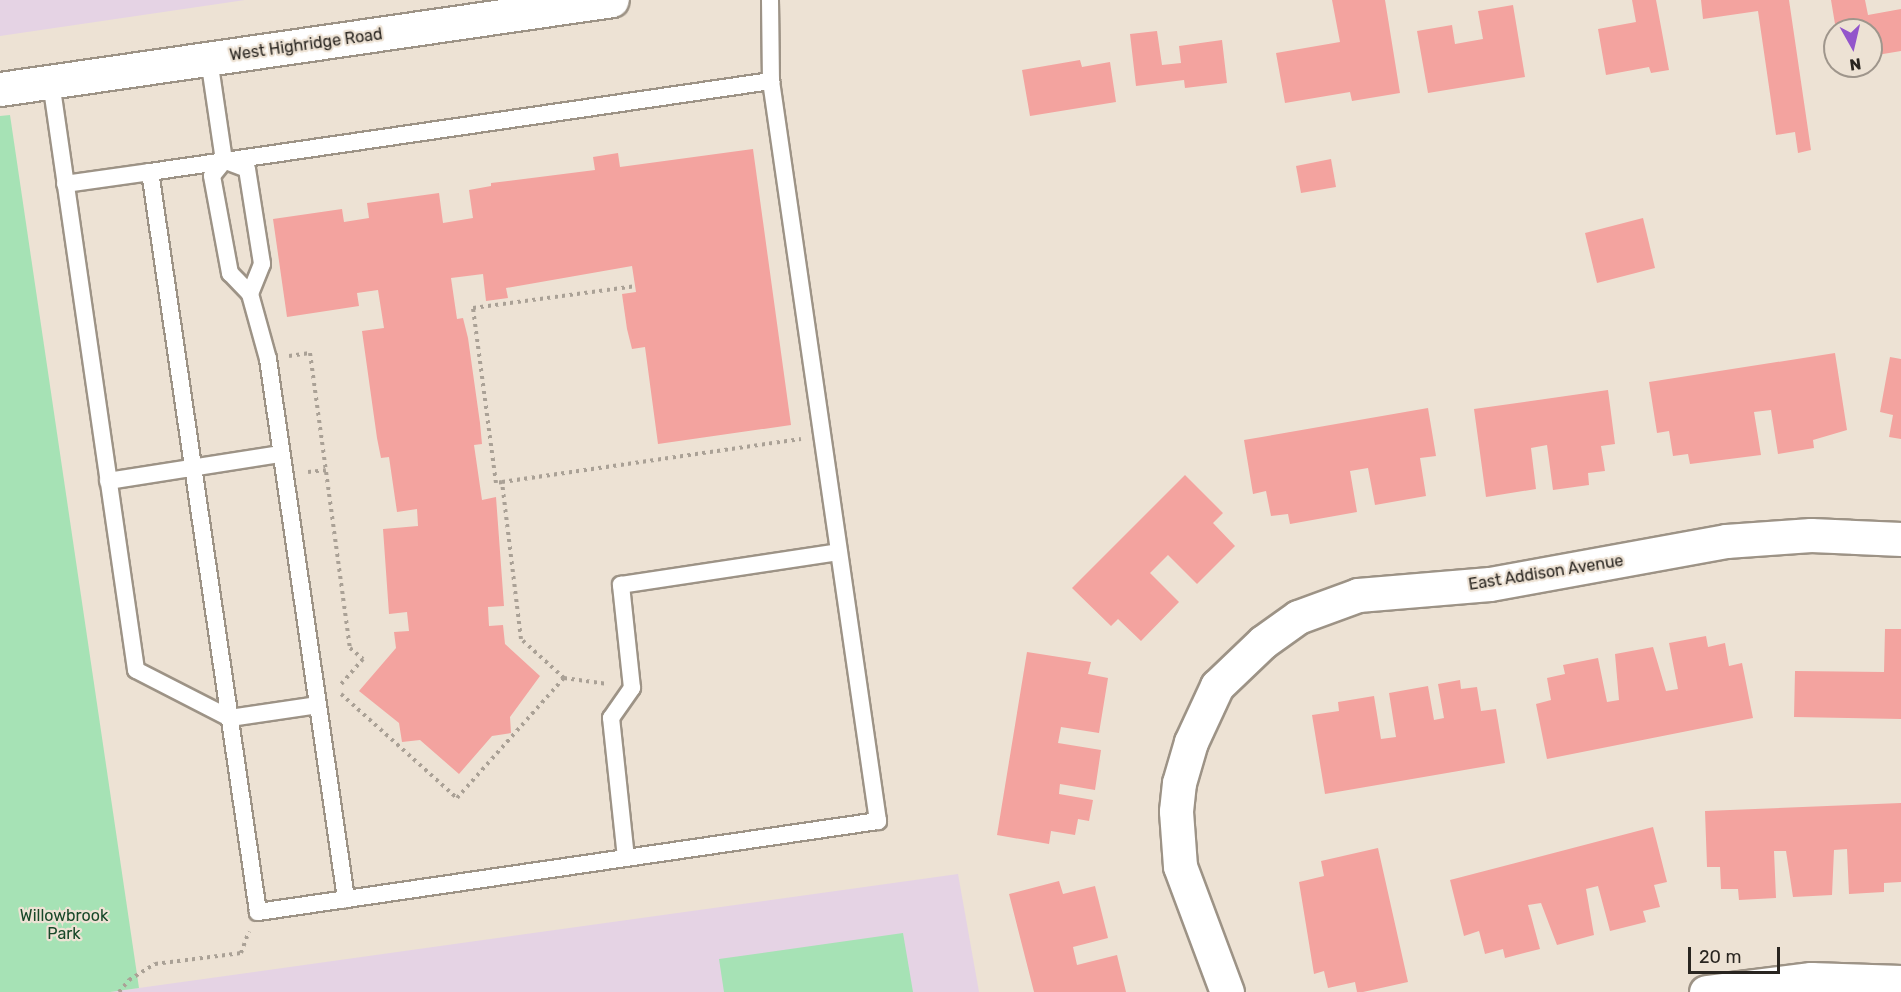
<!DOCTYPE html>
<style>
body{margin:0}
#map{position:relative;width:1901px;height:992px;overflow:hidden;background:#ede2d4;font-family:Rubik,sans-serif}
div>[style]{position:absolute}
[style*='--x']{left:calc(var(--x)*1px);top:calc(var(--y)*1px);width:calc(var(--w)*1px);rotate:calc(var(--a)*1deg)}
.education>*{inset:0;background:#e5d3e4}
.green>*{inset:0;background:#a6e2b5}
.building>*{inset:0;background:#f3a39f}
.path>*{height:4px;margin-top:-2px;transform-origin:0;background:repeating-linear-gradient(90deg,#aaa196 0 3px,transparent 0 7.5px)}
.roads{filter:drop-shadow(2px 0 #9d9386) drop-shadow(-2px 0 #9d9386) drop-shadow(0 2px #9d9386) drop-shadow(0 -2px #9d9386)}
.lane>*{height:16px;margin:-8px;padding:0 8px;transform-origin:8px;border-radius:8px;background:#fff}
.street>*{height:33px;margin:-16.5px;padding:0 16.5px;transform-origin:16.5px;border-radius:16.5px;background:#fff}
span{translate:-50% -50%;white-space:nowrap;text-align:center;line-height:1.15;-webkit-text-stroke:4.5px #ede2d4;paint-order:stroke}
.street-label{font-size:16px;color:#292520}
.park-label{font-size:16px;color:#174728}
.north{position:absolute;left:1823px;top:18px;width:60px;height:60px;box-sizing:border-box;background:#ede2d4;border:2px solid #9f968c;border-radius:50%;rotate:172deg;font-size:16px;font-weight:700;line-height:24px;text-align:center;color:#292520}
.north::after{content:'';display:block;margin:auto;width:21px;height:27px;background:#9355cb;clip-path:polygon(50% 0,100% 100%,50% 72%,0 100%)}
.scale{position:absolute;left:1688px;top:947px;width:92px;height:27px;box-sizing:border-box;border:3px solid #292520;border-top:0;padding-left:8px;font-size:18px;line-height:21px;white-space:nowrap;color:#292520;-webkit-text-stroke:4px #ede2d4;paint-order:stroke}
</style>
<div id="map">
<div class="education">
<div style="clip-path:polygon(0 0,245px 0,0 36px)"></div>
<div style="clip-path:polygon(958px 874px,979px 992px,110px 992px)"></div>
</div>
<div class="green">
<div style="clip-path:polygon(10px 115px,139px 988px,110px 992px,0 992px,0 116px)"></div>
<div style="clip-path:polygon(903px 933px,913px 992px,724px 992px,719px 959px)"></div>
</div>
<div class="building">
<div style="clip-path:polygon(1332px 0,1385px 0,1400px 93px,1352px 101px,1350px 92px,1285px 103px,1276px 53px,1340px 42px)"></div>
<div style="clip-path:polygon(1632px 0,1656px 0,1669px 70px,1651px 73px,1649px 67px,1606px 75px,1598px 29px,1636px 22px)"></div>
<div style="clip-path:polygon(1701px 0,1789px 0,1811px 150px,1798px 153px,1795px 132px,1776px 135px,1758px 11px,1703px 19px)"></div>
<div style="clip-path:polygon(1831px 0,1865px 0,1868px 15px,1901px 9px,1901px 51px,1871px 56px,1871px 30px,1836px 30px)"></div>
<div style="clip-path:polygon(1513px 5px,1525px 77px,1428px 93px,1417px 31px,1452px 25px,1455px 44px,1483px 39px,1478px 11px)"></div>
<div style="clip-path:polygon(1157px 31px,1162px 65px,1181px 63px,1179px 46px,1222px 40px,1227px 83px,1185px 88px,1184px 80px,1136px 86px,1130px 34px)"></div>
<div style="clip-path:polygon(1080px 60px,1082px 67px,1110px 62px,1116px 102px,1030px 116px,1022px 70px)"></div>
<div style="clip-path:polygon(1842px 66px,1872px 66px,1873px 68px,1843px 73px)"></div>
<div style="clip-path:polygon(753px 149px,791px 425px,658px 444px,645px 347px,632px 349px,627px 329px,622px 294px,636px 292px,632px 266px,506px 288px,508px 298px,486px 301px,483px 274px,451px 278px,457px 319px,463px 318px,468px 338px,480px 423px,482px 444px,474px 445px,482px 500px,496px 497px,504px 606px,488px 607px,489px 626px,503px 625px,505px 644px,540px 676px,510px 717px,511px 733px,492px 736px,459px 774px,420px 740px,402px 742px,399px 723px,359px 691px,396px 648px,394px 632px,409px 631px,407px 612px,389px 614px,383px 529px,418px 526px,417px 509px,397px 512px,389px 457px,381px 458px,377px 438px,362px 331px,384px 328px,378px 290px,357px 293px,359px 306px,287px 317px,273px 219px,342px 209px,344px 222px,369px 218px,367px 203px,439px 193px,443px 223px,473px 218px,469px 190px,491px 186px,491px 183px,595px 170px,593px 157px,618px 153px,620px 167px)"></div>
<div style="clip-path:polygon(1331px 159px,1336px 187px,1301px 193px,1296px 166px)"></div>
<div style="clip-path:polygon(1643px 218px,1655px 268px,1597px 283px,1585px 233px)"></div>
<div style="clip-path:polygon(1835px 353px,1847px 430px,1813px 440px,1814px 448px,1778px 454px,1771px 410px,1754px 412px,1761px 455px,1690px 464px,1688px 454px,1673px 456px,1669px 431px,1657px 433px,1649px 382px)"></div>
<div style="clip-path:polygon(1890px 357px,1901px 359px,1901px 439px,1889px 437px,1893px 415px,1880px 412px)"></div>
<div style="clip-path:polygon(1608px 390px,1615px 444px,1601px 446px,1605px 471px,1588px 473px,1589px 485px,1553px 490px,1547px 445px,1531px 448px,1536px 489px,1486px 497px,1474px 409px)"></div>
<div style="clip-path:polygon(1428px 408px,1436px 456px,1420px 458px,1426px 496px,1375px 505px,1368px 468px,1350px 471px,1357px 512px,1290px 524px,1288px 514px,1271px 516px,1266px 491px,1253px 494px,1244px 440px)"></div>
<div style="clip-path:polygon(1185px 475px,1223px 513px,1213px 523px,1235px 546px,1197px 584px,1168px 555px,1150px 573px,1179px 602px,1141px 641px,1118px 619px,1111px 626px,1072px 588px)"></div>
<div style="clip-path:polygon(1885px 629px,1901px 629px,1901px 719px,1794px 717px,1795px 671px,1884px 672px)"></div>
<div style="clip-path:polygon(1706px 636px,1708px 647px,1725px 643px,1729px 666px,1742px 663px,1753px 718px,1547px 759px,1536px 704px,1551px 700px,1547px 678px,1565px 674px,1563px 665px,1598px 658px,1607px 702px,1619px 700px,1615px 654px,1653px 647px,1666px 691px,1678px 689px,1669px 643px)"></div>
<div style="clip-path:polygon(1027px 652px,1091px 662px,1088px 674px,1108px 678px,1099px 733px,1061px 727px,1058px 743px,1101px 750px,1095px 790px,1060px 784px,1059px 794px,1093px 800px,1089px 821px,1078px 819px,1075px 835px,1051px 831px,1049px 844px,997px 835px)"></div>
<div style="clip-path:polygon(1460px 680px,1461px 689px,1477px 687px,1481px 711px,1496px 709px,1505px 763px,1325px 794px,1312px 715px,1339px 711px,1338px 702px,1374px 696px,1381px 739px,1396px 737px,1389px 693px,1428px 686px,1434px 720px,1444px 718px,1438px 684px)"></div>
<div style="clip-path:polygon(1901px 803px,1901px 882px,1884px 883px,1884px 892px,1849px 894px,1847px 849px,1834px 850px,1832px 895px,1793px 897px,1786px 851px,1774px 851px,1776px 898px,1739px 900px,1738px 889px,1721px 889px,1720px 867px,1707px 867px,1705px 811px)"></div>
<div style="clip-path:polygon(1653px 827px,1667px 882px,1654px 885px,1660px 907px,1643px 911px,1646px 922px,1610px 931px,1598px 886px,1586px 889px,1594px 935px,1557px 945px,1541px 903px,1528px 905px,1540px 949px,1505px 958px,1503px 949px,1485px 954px,1479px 931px,1464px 936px,1450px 880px)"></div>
<div style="clip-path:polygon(1378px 848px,1408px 982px,1363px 992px,1357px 992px,1355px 982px,1328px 988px,1324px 971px,1314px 974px,1299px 882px,1324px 876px,1321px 861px)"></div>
<div style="clip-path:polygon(1059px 881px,1063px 894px,1095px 886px,1108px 938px,1073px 947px,1077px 965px,1117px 955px,1126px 992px,1034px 992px,1009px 894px)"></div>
</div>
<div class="path">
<div style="--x:289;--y:356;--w:21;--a:-8"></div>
<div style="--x:310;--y:353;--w:298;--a:82.3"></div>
<div style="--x:350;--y:648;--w:17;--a:40"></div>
<div style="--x:363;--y:659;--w:35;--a:131"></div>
<div style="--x:308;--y:472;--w:18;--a:-6"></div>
<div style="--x:502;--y:482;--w:302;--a:-8.2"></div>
<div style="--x:564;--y:678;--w:44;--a:7.8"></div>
<div style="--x:341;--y:694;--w:156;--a:41.9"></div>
<div style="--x:457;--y:798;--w:161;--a:-48.3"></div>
<div style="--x:564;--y:678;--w:58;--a:-137.8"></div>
<div style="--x:521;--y:639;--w:158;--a:-96.9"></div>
<div style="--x:502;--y:482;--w:6;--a:171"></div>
<div style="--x:496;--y:483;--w:177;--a:-97.5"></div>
<div style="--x:473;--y:308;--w:163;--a:-7.7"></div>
<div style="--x:119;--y:992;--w:16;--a:-50"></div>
<div style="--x:129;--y:980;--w:31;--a:-32"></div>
<div style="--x:155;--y:964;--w:87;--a:-7.3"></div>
<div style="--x:241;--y:953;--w:23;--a:-70"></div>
</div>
<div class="roads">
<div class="lane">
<div style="--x:770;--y:0;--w:81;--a:89.3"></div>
<div style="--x:771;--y:81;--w:748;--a:81.77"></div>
<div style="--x:878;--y:821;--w:627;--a:171.65"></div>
<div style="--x:258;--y:912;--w:748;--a:-98.3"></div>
<div style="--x:150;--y:172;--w:628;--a:-8.34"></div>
<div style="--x:209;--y:59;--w:103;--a:81.6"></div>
<div style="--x:224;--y:161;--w:19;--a:129"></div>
<div style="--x:212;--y:176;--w:99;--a:79.5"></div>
<div style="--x:230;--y:273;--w:29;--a:46"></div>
<div style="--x:51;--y:82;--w:594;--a:81.77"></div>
<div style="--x:136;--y:670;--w:106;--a:27.1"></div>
<div style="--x:230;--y:718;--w:89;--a:-8.4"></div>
<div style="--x:226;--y:161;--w:22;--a:21"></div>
<div style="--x:247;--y:169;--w:96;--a:81"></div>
<div style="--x:262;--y:264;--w:32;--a:112"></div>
<div style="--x:250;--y:294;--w:67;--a:74.5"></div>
<div style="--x:268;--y:359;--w:546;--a:81.78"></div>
<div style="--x:65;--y:184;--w:86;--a:-8"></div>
<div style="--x:108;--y:481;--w:175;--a:-8.9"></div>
<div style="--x:626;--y:858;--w:141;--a:-96.1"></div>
<div style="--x:611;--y:718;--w:37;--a:-55"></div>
<div style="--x:632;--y:688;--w:104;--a:-96.1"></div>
<div style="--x:621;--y:585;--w:220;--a:-8.6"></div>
</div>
<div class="street">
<div style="--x:0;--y:89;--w:618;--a:-8.27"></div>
<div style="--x:1227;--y:992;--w:134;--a:-110.5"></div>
<div style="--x:1180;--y:866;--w:55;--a:-94.2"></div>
<div style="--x:1176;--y:811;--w:28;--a:-84"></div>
<div style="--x:1179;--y:783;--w:43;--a:-73.7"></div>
<div style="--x:1191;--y:742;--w:62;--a:-65.1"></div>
<div style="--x:1217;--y:686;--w:64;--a:-43.7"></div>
<div style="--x:1263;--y:642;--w:43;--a:-35.5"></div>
<div style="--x:1298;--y:617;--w:64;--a:-20.1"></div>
<div style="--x:1358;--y:595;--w:132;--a:-4.8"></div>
<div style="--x:1490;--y:584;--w:240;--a:-10.3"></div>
<div style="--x:1726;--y:541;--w:85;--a:-4"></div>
<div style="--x:1811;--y:535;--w:90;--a:2.5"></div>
<div style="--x:1706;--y:992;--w:106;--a:-7.1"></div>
<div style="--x:1811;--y:979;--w:90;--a:1.9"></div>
</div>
</div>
<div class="street-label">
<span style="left:306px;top:45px;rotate:-8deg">West Highridge Road</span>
<span style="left:1546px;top:573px;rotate:-9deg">East Addison Avenue</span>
</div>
<div class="park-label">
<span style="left:64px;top:925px">Willowbrook<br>Park</span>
</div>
<div class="north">N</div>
<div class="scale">20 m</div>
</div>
